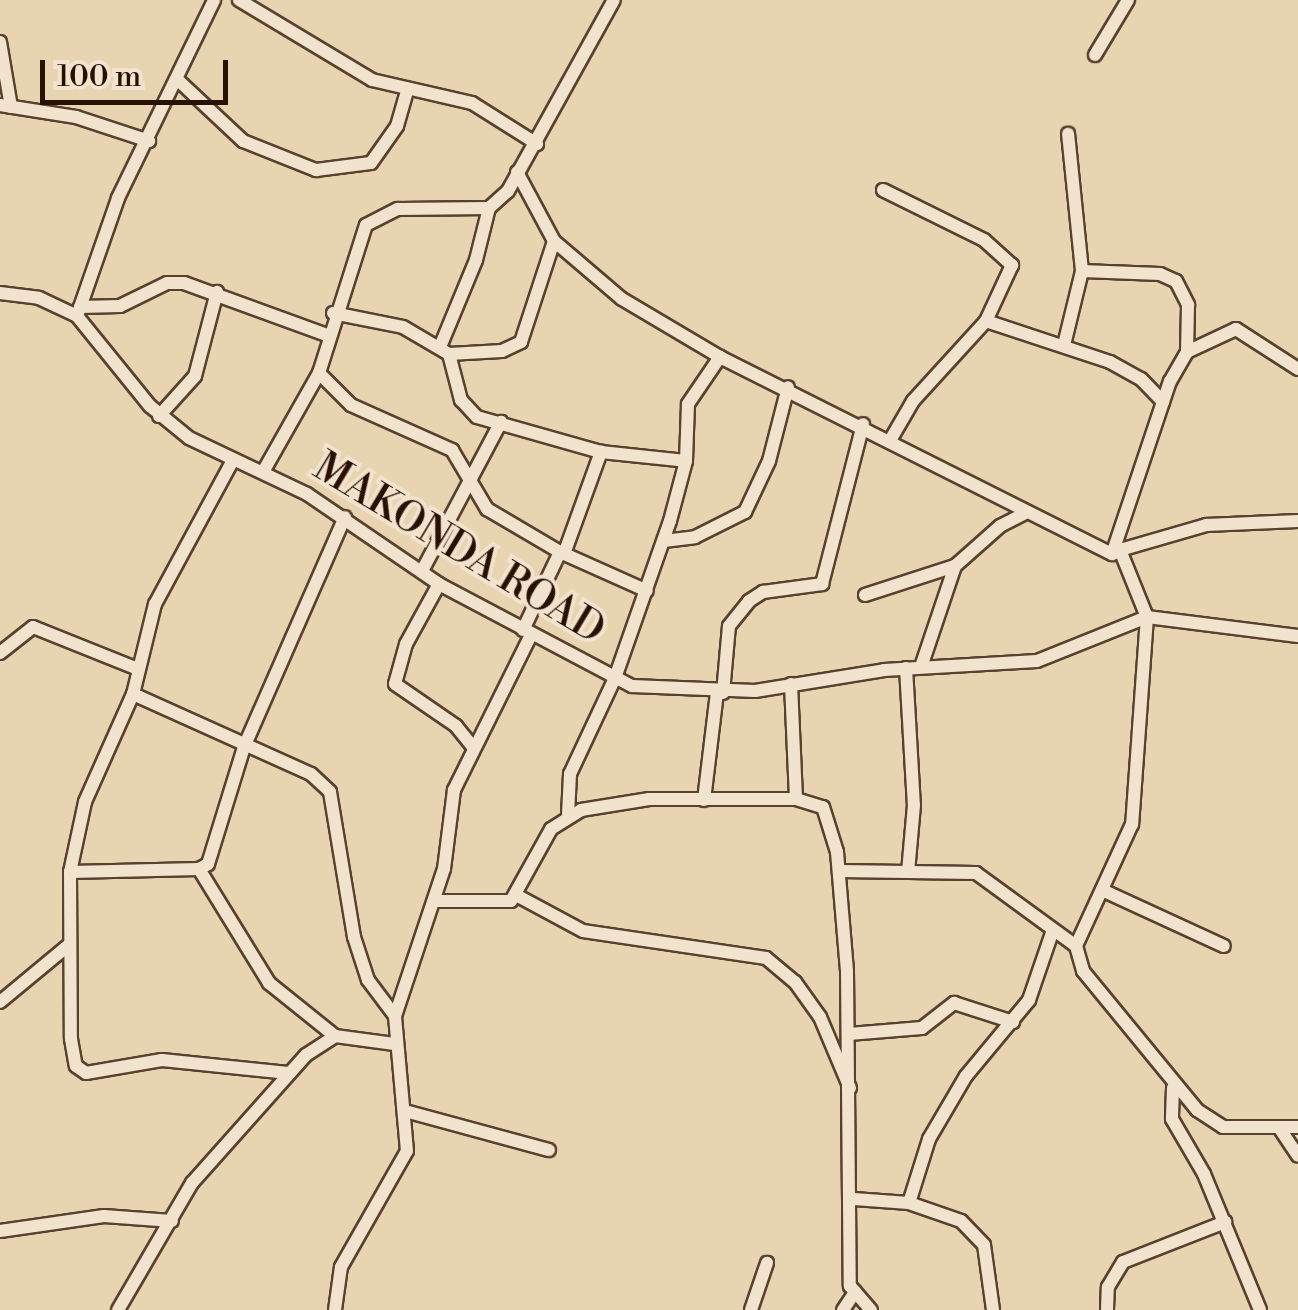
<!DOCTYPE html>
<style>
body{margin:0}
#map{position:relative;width:1298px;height:1310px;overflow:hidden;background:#e9d4b2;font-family:"Libre Bodoni",serif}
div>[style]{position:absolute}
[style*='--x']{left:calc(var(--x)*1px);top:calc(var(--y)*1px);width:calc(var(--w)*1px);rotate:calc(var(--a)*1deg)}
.roads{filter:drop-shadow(2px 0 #58412e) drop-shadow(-2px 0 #58412e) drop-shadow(0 2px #58412e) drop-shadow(0 -2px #58412e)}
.street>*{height:12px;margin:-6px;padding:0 6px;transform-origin:6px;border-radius:6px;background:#f1e3cd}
span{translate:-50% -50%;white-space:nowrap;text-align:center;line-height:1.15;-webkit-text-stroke:8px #f1e3cd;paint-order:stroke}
.street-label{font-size:40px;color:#281002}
.scale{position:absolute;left:40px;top:60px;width:188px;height:45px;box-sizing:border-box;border:5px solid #281002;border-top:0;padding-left:12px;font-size:30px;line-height:35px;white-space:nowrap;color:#281002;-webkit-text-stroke:8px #f1e3cd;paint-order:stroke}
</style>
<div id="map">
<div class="roads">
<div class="street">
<div style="--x:239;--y:0;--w:155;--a:31"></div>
<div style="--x:372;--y:80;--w:103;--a:13"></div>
<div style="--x:472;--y:103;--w:77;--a:32.2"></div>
<div style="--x:0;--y:42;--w:66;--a:80.4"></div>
<div style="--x:1095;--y:55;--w:64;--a:-59"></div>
<div style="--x:179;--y:81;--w:88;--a:43.2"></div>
<div style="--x:243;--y:141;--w:79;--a:21.7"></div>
<div style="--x:316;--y:170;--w:55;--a:-7.3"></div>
<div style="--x:371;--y:163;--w:45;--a:-54.9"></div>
<div style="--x:397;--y:126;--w:36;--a:-74"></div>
<div style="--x:0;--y:105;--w:77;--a:9"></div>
<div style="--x:76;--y:117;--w:77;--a:18.2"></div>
<div style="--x:517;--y:172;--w:78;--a:61.8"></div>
<div style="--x:554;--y:241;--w:89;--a:40.5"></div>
<div style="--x:622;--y:299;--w:114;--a:30.6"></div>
<div style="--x:720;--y:357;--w:439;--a:26.7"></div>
<div style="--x:883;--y:190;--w:113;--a:26.3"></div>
<div style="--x:984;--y:240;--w:38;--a:42"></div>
<div style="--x:1012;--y:265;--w:62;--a:114.9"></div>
<div style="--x:986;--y:321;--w:108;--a:132.4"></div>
<div style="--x:913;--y:401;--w:44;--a:120.1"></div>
<div style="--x:1082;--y:271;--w:78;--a:2.2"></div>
<div style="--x:1160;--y:274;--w:17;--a:24"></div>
<div style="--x:1176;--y:281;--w:27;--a:63"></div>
<div style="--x:1188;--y:305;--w:47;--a:91.2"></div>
<div style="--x:0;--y:293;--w:39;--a:7"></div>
<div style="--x:39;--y:298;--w:42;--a:25.3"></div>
<div style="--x:77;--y:316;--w:116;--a:51"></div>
<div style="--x:150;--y:406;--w:50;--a:39.4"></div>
<div style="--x:189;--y:438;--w:131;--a:25.4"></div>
<div style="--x:307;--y:494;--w:160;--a:34.3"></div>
<div style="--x:439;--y:584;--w:218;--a:27.9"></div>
<div style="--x:632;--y:686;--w:123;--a:2.3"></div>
<div style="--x:755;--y:691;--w:131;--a:-9.2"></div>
<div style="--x:884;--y:670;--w:153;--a:-3.4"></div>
<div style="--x:1037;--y:661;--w:118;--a:-21.8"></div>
<div style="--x:1147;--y:617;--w:152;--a:7.2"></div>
<div style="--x:80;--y:307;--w:40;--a:-1.4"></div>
<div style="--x:120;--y:306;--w:52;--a:-26.1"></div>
<div style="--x:167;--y:283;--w:17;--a:0"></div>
<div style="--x:184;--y:283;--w:152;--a:20"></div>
<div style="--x:333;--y:313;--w:71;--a:11.3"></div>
<div style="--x:403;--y:327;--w:53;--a:30.4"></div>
<div style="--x:449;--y:354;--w:48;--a:75.4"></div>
<div style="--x:461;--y:400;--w:23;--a:47"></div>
<div style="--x:477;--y:417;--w:129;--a:15.8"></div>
<div style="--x:601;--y:452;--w:85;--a:6"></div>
<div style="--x:77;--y:316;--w:125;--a:-70.8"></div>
<div style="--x:118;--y:198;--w:220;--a:-64.1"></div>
<div style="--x:986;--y:321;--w:131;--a:18.3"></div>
<div style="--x:1110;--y:362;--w:35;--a:29"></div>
<div style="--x:1141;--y:379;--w:32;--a:46"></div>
<div style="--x:1064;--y:345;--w:76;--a:-76.3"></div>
<div style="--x:1082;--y:271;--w:138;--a:-95.8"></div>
<div style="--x:440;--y:347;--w:94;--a:-67.5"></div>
<div style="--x:476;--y:260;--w:54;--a:-76"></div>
<div style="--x:449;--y:354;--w:53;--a:-3.2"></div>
<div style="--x:502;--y:351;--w:21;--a:-25"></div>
<div style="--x:521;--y:342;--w:106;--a:-71.9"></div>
<div style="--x:1298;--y:369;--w:74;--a:-147.2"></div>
<div style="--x:1236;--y:329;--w:54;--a:154.9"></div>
<div style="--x:1187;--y:352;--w:34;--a:120"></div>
<div style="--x:1170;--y:381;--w:182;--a:108.5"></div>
<div style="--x:1112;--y:554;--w:9;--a:-27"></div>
<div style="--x:1120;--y:550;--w:72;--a:68.1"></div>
<div style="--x:1147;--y:617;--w:208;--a:94.1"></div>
<div style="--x:1132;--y:824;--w:134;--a:114.7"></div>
<div style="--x:1076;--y:946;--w:26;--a:74"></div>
<div style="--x:1083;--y:971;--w:180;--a:50.6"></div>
<div style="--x:1197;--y:1110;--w:31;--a:33"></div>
<div style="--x:1223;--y:1127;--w:75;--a:0"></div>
<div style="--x:319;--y:373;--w:45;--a:45"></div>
<div style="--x:351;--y:405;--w:111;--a:24"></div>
<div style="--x:452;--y:450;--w:69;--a:59.3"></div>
<div style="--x:487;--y:509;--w:85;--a:30.5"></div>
<div style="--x:560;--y:552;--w:95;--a:24.1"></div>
<div style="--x:159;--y:416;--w:54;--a:-48"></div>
<div style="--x:195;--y:376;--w:87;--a:-75.3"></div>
<div style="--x:233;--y:460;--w:164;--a:118.4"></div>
<div style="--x:155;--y:604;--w:93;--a:103.7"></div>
<div style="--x:133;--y:694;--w:118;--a:114"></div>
<div style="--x:85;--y:802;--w:72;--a:102.1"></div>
<div style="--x:70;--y:872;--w:167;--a:89.7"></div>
<div style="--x:71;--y:1039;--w:27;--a:80"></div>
<div style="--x:76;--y:1066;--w:12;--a:35"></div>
<div style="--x:86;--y:1073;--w:77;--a:-9.7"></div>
<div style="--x:162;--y:1060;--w:127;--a:5.9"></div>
<div style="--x:263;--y:472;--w:114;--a:-60.5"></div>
<div style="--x:319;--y:373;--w:155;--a:-72.4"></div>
<div style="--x:366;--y:225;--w:36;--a:-27"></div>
<div style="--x:398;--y:209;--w:91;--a:-0.6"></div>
<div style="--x:489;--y:208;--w:25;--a:-42"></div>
<div style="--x:508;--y:191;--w:218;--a:-61"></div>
<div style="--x:664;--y:541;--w:31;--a:-7"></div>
<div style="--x:695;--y:537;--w:56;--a:-26.6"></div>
<div style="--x:745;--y:512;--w:56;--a:-64.8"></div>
<div style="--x:769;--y:461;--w:76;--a:-75.6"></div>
<div style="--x:1120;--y:550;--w:90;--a:-16.2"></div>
<div style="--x:1206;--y:525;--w:92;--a:-2.5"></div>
<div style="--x:564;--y:554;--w:109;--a:-70.1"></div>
<div style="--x:422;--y:571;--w:169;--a:-62.1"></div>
<div style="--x:439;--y:584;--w:68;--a:118.8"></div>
<div style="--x:406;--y:644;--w:41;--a:105.4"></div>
<div style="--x:395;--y:684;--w:74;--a:34.5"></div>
<div style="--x:456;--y:726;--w:26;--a:51"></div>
<div style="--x:865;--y:595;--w:95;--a:-17.9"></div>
<div style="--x:523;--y:630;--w:86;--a:-64.6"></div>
<div style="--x:0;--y:653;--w:42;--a:-38.2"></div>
<div style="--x:33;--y:627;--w:113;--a:21.8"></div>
<div style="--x:921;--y:667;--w:107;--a:-71.4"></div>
<div style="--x:955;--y:566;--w:60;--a:-41.6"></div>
<div style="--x:1000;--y:526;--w:27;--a:-27"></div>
<div style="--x:906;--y:668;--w:137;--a:86.7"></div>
<div style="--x:914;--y:805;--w:67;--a:95.1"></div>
<div style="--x:791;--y:684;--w:115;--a:87.5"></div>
<div style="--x:723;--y:693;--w:67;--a:-84.9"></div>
<div style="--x:729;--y:626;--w:32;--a:-51"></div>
<div style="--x:749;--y:601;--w:17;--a:-33"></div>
<div style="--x:763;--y:592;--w:60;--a:-7.7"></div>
<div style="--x:822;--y:584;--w:165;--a:-75.6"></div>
<div style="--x:133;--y:694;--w:195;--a:24.2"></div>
<div style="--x:311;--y:774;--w:26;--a:43"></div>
<div style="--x:330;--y:792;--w:147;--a:80.6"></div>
<div style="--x:354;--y:937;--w:45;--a:72"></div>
<div style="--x:368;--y:980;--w:45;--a:53.1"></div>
<div style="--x:704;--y:800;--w:108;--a:-83.1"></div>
<div style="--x:568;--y:815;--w:41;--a:-87.2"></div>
<div style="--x:570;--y:774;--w:106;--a:-64.9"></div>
<div style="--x:615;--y:678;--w:166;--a:-70.7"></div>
<div style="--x:670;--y:521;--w:62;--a:-75.1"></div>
<div style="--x:686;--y:461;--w:57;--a:-88"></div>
<div style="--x:688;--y:404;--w:57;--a:-55.8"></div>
<div style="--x:199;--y:869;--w:134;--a:58.4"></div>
<div style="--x:269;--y:983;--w:85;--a:38.8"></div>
<div style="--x:840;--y:871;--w:136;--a:0.8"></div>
<div style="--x:976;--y:873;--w:124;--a:36.1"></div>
<div style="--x:70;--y:872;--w:129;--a:-1.3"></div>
<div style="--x:199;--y:869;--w:10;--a:-29"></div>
<div style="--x:208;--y:864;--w:122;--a:-72.9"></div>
<div style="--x:244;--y:747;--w:251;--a:-66.3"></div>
<div style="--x:1102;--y:890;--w:134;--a:24.7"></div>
<div style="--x:516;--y:895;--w:76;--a:28.2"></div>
<div style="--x:583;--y:931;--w:185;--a:8.4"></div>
<div style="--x:766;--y:958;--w:38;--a:40"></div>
<div style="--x:795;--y:982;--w:43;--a:54.5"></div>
<div style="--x:820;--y:1017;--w:77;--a:67.1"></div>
<div style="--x:434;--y:901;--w:77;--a:0"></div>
<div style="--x:511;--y:901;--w:82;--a:-60.9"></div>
<div style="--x:551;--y:829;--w:36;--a:-32"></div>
<div style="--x:581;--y:810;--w:69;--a:-9.2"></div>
<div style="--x:649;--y:799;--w:147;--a:0"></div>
<div style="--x:796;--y:799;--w:28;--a:17"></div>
<div style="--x:823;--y:807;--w:47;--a:72.7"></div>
<div style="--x:837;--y:852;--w:119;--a:85.2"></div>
<div style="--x:847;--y:971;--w:315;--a:89.5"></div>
<div style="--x:850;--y:1286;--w:32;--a:49"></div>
<div style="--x:0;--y:1002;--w:91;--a:-39.6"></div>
<div style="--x:849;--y:1034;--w:73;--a:-4.7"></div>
<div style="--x:922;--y:1028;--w:41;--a:-38"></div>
<div style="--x:954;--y:1003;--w:62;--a:17.9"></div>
<div style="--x:1173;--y:1088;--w:31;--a:92"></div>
<div style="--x:1172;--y:1119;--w:64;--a:59.8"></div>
<div style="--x:1204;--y:1174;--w:147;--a:67.6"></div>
<div style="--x:409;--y:1112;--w:145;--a:15.2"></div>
<div style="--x:1280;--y:1129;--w:32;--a:56"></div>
<div style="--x:854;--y:1199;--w:55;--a:4.2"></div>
<div style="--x:909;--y:1203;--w:55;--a:19.1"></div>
<div style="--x:961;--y:1221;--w:33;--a:46"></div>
<div style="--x:984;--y:1245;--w:66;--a:82.1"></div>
<div style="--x:909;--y:1203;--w:67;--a:-72.6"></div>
<div style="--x:929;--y:1139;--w:73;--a:-59.6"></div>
<div style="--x:966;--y:1076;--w:99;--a:-50.3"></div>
<div style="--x:1029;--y:1000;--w:71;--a:-71.1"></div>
<div style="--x:0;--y:1231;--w:105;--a:-8.2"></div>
<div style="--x:104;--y:1216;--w:68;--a:4.2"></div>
<div style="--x:118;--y:1310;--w:147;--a:-59.8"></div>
<div style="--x:192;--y:1183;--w:171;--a:-48.3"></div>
<div style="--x:306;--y:1055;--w:35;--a:-33"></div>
<div style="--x:335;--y:1036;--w:60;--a:7.7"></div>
<div style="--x:335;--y:1310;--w:43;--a:-82.1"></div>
<div style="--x:341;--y:1267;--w:133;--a:-60.4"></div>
<div style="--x:407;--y:1151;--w:136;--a:-95.1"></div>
<div style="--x:395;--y:1016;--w:155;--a:-71.6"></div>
<div style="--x:444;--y:869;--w:80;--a:-82.8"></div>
<div style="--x:454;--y:790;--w:173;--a:-63.6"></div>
<div style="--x:751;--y:1310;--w:50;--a:-71.2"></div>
<div style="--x:843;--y:1310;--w:22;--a:-56"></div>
<div style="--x:1107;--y:1310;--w:23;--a:-88"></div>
<div style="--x:1108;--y:1287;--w:29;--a:-59"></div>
<div style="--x:1123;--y:1262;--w:110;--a:-21.4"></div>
</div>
</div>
<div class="street-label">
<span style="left:459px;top:549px;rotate:31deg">MAKONDA ROAD</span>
</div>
<div class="scale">100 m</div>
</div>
